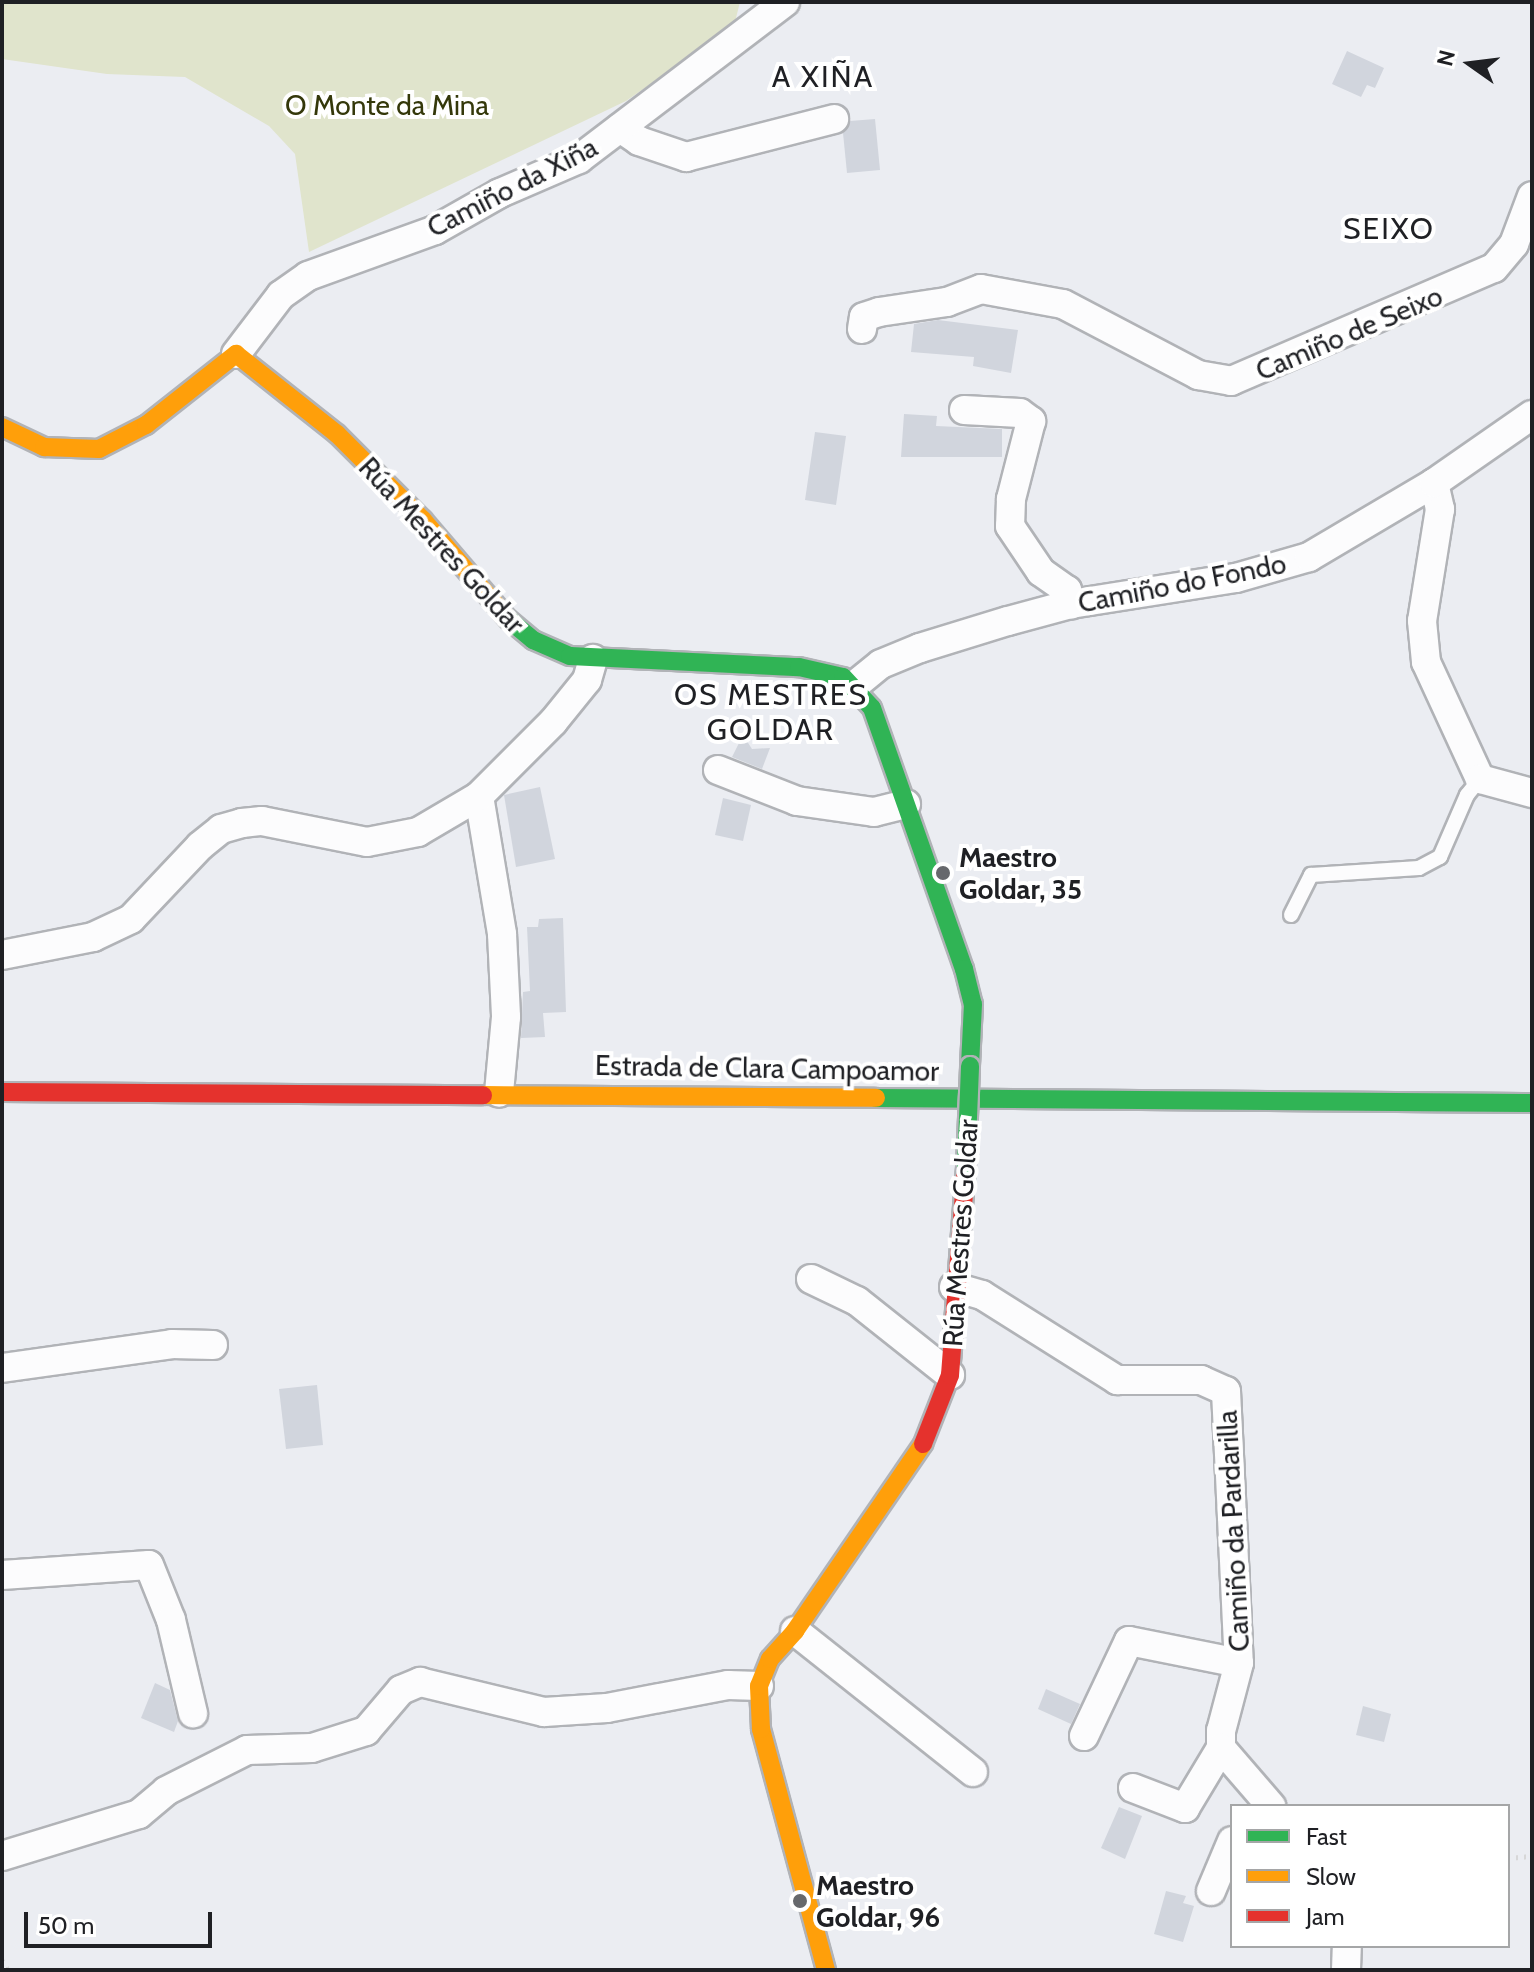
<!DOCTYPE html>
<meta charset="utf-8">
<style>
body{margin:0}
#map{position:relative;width:1534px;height:1972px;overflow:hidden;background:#ebedf2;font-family:Cabin,sans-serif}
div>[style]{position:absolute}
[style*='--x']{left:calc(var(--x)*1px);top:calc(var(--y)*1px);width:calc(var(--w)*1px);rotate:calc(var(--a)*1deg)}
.green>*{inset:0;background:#e0e4cc}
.building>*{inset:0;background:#d1d5dd}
.path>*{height:5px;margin-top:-2.5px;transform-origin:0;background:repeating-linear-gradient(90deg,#d7d7d8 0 2px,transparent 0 8px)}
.roads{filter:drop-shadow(2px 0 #b1b3b7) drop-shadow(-2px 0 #b1b3b7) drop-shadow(0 2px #b1b3b7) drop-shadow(0 -2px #b1b3b7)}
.lane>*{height:14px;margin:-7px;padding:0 7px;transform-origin:7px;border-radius:7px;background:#fcfcfd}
.street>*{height:28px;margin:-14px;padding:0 14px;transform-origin:14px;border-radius:14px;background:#fcfcfd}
.fast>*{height:18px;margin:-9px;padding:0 9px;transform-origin:9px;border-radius:9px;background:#30b455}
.slow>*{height:18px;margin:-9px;padding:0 9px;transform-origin:9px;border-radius:9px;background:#ff9f0a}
.jam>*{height:18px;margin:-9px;padding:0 9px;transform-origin:9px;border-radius:9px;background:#e5322d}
.bridges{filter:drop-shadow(2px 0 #b1b3b7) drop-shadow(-2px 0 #b1b3b7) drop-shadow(0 2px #b1b3b7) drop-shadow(0 -2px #b1b3b7)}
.fast-bridge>*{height:18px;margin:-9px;padding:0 9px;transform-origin:9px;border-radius:9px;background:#30b455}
.dots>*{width:22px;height:22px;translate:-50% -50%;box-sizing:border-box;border:4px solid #fff;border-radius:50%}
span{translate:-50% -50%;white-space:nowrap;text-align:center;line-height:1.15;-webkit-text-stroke:8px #fff;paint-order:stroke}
.park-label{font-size:28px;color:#34380a}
.street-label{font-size:28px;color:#1f2024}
.poi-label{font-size:28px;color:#1f2024;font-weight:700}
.left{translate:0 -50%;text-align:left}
.neighbourhood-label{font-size:30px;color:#1f2024;letter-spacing:2px}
.frame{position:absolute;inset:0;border:4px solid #1f2024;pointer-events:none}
.legend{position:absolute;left:1230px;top:1804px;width:280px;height:144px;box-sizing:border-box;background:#fff;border:2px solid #a5a6a7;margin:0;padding:10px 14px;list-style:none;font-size:24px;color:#1f2024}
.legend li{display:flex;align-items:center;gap:16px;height:40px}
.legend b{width:40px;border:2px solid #a5a6a7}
.north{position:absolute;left:1430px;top:24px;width:80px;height:80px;-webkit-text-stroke:6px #fff;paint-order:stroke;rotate:284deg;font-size:22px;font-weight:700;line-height:32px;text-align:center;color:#1f2024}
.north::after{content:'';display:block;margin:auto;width:28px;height:36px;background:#1f2024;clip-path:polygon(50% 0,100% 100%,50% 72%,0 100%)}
.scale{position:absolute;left:24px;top:1912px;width:188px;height:36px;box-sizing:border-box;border:4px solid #1f2024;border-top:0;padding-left:10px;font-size:24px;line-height:28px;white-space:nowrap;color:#1f2024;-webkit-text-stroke:6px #fff;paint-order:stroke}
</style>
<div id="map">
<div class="green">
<div style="clip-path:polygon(2px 2px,740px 2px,734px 26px,626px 101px,309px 252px,295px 154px,269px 126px,185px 77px,107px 74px,2px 59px)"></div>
</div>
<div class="building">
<div style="clip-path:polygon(1347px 51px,1384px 68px,1375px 88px,1367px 85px,1361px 97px,1332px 84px)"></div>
<div style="clip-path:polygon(875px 119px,880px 170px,847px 173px,843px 133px,850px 121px)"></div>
<div style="clip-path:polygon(938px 320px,1018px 330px,1011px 373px,973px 366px,974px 357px,911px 352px,914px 324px)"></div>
<div style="clip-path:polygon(904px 414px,937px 416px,936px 426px,1002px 429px,1002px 457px,901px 457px)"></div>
<div style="clip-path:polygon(815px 432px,846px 436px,836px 505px,805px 500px)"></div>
<div style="clip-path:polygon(743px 735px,752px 749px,770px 748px,762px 769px,732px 757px)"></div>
<div style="clip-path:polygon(540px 787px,555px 859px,516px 867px,504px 795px)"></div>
<div style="clip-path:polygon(723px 798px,751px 805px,743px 841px,715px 835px)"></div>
<div style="clip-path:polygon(563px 918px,566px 1012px,543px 1013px,545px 1037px,521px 1038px,523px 992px,530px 991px,527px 927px,538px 927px,539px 919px)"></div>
<div style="clip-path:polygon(317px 1385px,323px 1445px,286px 1449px,279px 1389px)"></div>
<div style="clip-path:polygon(155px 1683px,170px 1690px,178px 1721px,174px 1732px,141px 1718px)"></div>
<div style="clip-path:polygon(1046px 1689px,1080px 1704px,1071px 1724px,1038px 1709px)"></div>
<div style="clip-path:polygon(1363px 1706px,1391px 1714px,1384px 1742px,1356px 1735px)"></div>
<div style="clip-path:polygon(1119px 1807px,1142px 1816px,1125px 1859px,1101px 1848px)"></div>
<div style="clip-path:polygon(1166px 1891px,1186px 1896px,1183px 1903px,1194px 1906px,1183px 1942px,1154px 1934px)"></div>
</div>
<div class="path">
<div style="--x:1508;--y:1858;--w:24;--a:-5"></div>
<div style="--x:2;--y:1960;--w:12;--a:59"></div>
</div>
<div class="roads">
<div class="lane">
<div style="--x:1291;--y:915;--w:45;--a:-63.4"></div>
<div style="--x:1311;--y:875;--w:108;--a:-3.7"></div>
<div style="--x:1419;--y:868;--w:24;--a:-28"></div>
<div style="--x:1440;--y:857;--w:68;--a:-66.5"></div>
<div style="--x:1467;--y:795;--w:21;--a:-51"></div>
</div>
<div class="street">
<div style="--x:620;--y:128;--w:23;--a:34"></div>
<div style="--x:639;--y:141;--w:50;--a:18.8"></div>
<div style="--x:686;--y:157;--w:153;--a:-14.4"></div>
<div style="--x:862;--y:329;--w:12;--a:-81"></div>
<div style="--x:864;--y:317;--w:16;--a:-18"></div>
<div style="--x:879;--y:312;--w:69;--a:-8.4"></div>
<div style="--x:947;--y:302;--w:36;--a:-21"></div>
<div style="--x:981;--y:289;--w:83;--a:10.4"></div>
<div style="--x:1063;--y:304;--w:153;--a:27.7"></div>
<div style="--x:1198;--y:375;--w:34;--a:10"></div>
<div style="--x:1231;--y:381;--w:286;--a:-23.3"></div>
<div style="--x:1494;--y:268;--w:31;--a:-50"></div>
<div style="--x:1514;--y:244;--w:51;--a:-69.4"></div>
<div style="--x:236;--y:354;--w:74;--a:-52.7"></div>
<div style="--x:281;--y:295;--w:33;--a:-35"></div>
<div style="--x:308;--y:276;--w:135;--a:-19.9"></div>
<div style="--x:435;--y:230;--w:75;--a:-29.6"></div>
<div style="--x:500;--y:193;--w:86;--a:-23.3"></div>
<div style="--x:579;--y:159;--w:259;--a:-37.3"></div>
<div style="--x:964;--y:410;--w:56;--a:3.1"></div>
<div style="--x:1020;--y:413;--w:14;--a:36"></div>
<div style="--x:1031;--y:421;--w:81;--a:104.4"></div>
<div style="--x:1011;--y:499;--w:27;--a:92"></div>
<div style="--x:1010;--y:526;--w:55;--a:56"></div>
<div style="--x:1041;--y:572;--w:32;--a:35"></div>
<div style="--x:1067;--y:590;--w:15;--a:74"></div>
<div style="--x:1434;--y:483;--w:27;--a:77"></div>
<div style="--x:1440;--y:509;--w:113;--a:99.1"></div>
<div style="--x:1422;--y:621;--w:41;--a:84.4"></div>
<div style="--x:1426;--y:662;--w:129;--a:65.2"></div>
<div style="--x:1480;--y:779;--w:54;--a:15.1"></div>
<div style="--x:855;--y:685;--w:33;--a:-39"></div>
<div style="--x:881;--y:664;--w:42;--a:-22.3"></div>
<div style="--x:920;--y:648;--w:92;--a:-17.1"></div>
<div style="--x:1008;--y:621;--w:65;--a:-15.1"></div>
<div style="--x:1071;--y:604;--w:167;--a:-9"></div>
<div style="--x:1236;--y:578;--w:76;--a:-16"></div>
<div style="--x:1309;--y:557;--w:145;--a:-30.6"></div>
<div style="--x:1434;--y:483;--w:119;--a:-34.8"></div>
<div style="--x:718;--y:770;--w:85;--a:21.4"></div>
<div style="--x:797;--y:801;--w:78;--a:8.1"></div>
<div style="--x:874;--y:812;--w:33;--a:-14"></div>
<div style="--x:479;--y:796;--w:140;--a:80.5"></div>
<div style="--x:502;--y:934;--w:83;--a:87.2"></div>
<div style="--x:506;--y:1017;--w:76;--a:95.3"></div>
<div style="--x:2;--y:955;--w:93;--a:-11.2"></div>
<div style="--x:93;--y:937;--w:42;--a:-25.3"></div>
<div style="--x:131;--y:919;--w:100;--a:-46.6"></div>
<div style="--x:200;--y:846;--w:27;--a:-39"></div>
<div style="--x:221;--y:829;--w:22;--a:-16"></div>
<div style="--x:242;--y:823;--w:20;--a:-6"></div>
<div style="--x:262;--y:821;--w:107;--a:11.3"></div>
<div style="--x:367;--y:842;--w:52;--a:-11.1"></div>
<div style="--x:418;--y:832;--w:71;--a:-30.5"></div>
<div style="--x:479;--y:796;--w:105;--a:-45"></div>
<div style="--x:553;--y:722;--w:54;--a:-51"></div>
<div style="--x:587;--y:680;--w:22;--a:-74"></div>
<div style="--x:811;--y:1279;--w:51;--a:25.6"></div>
<div style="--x:857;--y:1301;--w:119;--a:38.5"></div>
<div style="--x:954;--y:1287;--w:29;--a:16"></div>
<div style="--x:982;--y:1295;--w:160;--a:32.2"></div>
<div style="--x:1117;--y:1380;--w:84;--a:0"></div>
<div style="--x:1201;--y:1380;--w:27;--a:24"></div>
<div style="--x:1226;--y:1391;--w:272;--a:87.3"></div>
<div style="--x:1239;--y:1663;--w:70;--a:104.8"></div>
<div style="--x:1221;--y:1731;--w:17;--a:90"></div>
<div style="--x:1221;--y:1748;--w:77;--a:49.2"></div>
<div style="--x:2;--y:1368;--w:172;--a:-8"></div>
<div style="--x:172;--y:1344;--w:41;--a:1.4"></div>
<div style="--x:2;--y:1575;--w:147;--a:-3.9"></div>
<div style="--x:149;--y:1565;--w:59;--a:68.2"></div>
<div style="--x:171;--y:1620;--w:96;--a:76.7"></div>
<div style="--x:795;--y:1631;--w:227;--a:38.4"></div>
<div style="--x:1084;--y:1736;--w:105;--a:-64.7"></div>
<div style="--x:1129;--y:1641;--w:112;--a:11.3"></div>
<div style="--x:1133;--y:1788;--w:56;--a:21"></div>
<div style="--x:1185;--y:1808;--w:70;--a:-59"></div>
<div style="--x:2;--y:1856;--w:143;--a:-17"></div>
<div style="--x:139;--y:1814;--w:35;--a:-40"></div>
<div style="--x:166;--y:1791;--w:91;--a:-26.8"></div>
<div style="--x:247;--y:1750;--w:65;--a:-1.8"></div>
<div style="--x:312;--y:1748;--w:57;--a:-17.5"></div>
<div style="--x:366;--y:1731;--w:54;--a:-49.5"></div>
<div style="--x:401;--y:1690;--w:21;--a:-23"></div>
<div style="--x:420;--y:1682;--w:128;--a:13.6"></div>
<div style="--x:544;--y:1712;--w:63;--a:-3.6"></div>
<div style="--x:607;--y:1708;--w:123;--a:-10.8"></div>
<div style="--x:728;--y:1685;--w:31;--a:2"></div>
<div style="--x:1211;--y:1891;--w:54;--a:-67.2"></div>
<div style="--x:1346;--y:1970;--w:24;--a:-88"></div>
</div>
<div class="fast">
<div style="--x:508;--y:619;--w:33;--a:40"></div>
<div style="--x:533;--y:640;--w:40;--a:23.4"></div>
<div style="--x:570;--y:656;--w:229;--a:2.8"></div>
<div style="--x:799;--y:667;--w:45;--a:12.8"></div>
<div style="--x:843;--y:677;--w:42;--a:46.9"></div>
<div style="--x:872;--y:708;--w:277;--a:70.6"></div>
<div style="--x:964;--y:969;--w:36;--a:76"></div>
<div style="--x:973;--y:1004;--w:62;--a:92.8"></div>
<div style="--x:876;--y:1098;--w:656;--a:0.44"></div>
</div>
<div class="slow">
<div style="--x:2;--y:427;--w:47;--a:25.5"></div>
<div style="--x:44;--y:447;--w:55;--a:2.1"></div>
<div style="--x:99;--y:449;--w:53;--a:-27.1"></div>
<div style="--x:146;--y:425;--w:115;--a:-38.3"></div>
<div style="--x:236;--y:354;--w:129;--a:38.4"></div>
<div style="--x:337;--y:434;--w:122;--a:45"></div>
<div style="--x:423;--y:520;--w:130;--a:49.4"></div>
<div style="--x:483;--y:1095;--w:393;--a:0.4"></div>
<div style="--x:826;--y:1970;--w:250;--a:-105.1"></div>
<div style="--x:761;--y:1729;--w:43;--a:-92.7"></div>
<div style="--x:759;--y:1686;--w:29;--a:-68"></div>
<div style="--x:770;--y:1659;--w:38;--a:-48"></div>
<div style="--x:795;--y:1631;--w:227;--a:-55.6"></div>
</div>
<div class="jam">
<div style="--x:2;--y:1092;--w:481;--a:0.4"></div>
<div style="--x:923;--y:1444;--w:74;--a:-68.6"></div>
<div style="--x:950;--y:1375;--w:209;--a:-85.6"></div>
</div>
</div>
<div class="bridges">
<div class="fast-bridge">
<div style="--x:966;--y:1167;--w:101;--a:-87.7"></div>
</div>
</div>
<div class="dots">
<div style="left:943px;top:873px;background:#66686c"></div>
<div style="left:800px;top:1901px;background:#66686c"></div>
</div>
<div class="park-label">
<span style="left:387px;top:105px">O Monte da Mina</span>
</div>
<div class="street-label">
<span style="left:512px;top:187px;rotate:-27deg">Camiño da Xiña</span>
<span style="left:1349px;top:333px;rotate:-23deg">Camiño de Seixo</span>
<span style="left:442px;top:545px;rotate:47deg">Rúa Mestres Goldar</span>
<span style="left:1182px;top:583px;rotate:-11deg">Camiño do Fondo</span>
<span style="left:767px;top:1068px;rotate:1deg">Estrada de Clara Campoamor</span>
<span style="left:960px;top:1233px;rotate:-86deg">Rúa Mestres Goldar</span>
<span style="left:1233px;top:1531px;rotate:-93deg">Camiño da Pardarilla</span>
</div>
<div class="poi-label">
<span class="left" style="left:959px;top:873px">Maestro<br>Goldar, 35</span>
<span class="left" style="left:816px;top:1901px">Maestro<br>Goldar, 96</span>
</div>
<div class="neighbourhood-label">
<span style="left:823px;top:77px">A XIÑA</span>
<span style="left:1389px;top:229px">SEIXO</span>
<span style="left:771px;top:712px">OS MESTRES<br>GOLDAR</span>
</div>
<div class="frame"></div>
<ul class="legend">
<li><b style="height:10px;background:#30b455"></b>Fast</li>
<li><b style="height:10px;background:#ff9f0a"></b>Slow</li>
<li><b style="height:10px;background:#e5322d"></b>Jam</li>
</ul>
<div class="north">N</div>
<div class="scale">50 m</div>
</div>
